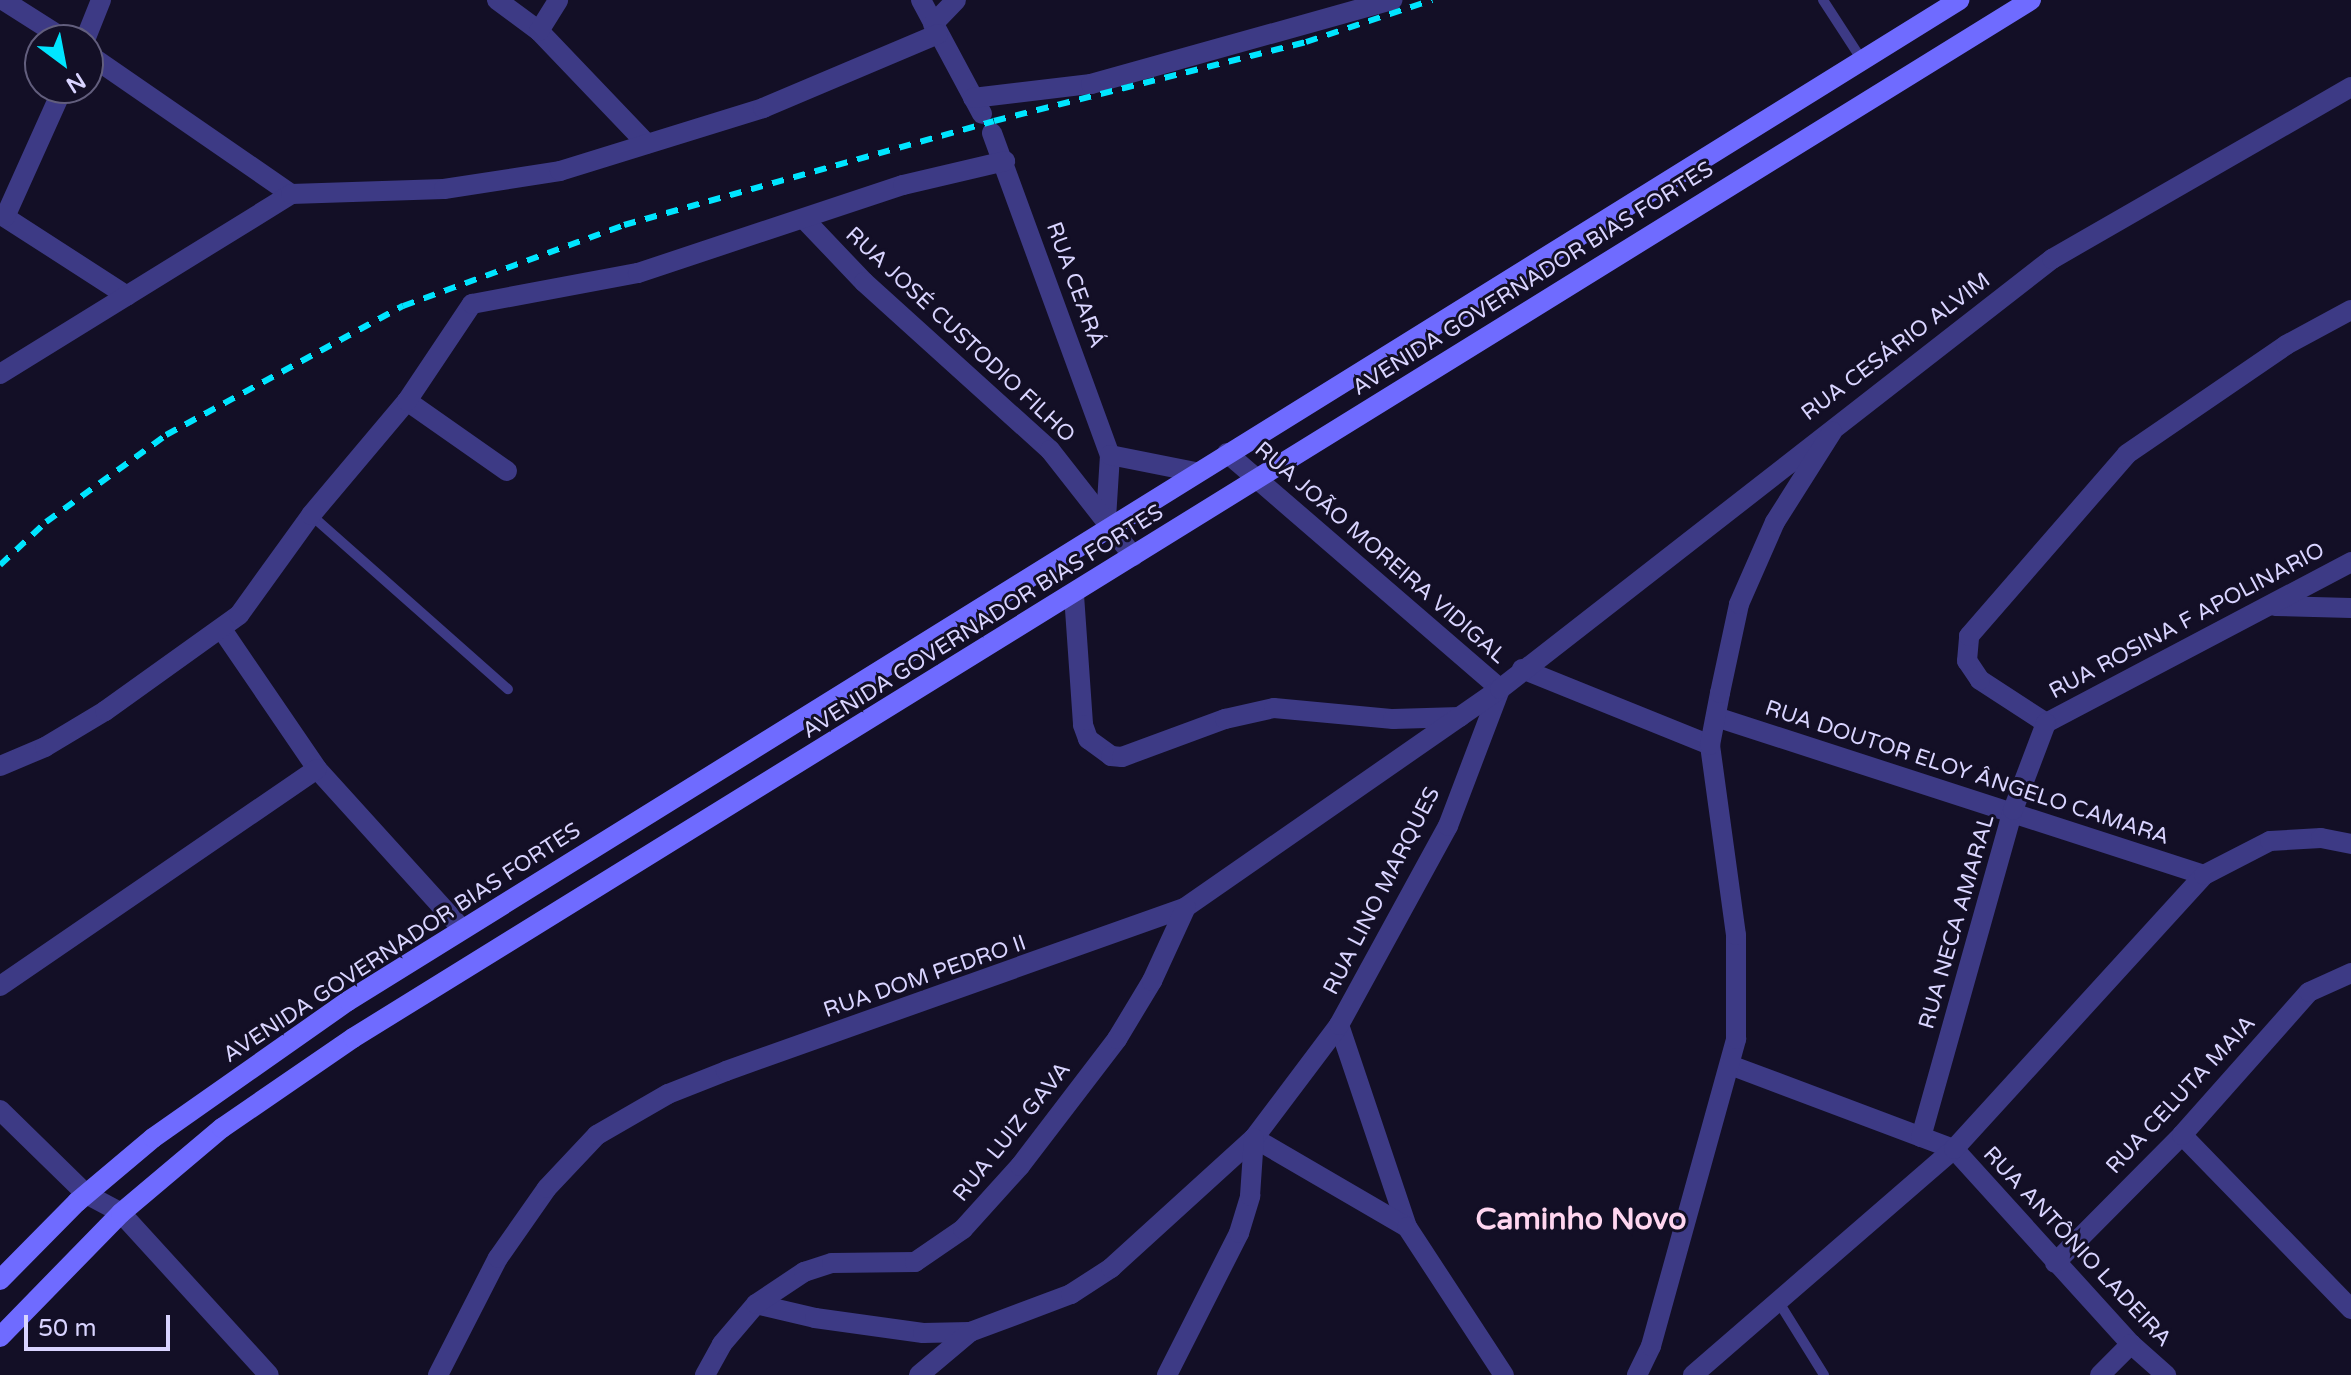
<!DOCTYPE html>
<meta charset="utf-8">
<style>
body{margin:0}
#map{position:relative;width:2351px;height:1375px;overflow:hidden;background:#130f26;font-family:"Varela Round",sans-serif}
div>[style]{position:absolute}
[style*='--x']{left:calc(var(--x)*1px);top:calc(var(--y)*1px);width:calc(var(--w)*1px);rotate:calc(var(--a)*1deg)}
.lane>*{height:10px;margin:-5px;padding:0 5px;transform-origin:5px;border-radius:5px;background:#3d3a85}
.street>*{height:20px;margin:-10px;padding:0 10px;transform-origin:10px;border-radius:10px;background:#3d3a85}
.secondary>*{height:20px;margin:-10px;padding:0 10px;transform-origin:10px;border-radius:10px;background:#6f6bff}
.rail>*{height:6px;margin-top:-3px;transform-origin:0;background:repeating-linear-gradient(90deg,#00e5ff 0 12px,transparent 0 22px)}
span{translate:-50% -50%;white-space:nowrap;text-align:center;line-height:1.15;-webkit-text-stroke:6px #130f26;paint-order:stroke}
.street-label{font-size:22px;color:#d9d4ff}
.district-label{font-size:30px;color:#ffd6f0;font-weight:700}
.north{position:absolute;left:24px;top:24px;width:80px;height:80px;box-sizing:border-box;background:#130f26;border:2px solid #625e7d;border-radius:50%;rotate:148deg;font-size:22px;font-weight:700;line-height:32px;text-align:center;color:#d9d4ff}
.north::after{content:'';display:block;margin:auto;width:28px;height:36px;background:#00e5ff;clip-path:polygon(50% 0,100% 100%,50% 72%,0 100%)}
.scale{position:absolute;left:24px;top:1315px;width:146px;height:36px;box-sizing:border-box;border:4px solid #d9d4ff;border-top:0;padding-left:10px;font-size:24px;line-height:28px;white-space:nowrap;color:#d9d4ff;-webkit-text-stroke:6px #130f26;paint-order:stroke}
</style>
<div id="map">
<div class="lane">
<div style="--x:1823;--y:0;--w:72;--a:57"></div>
<div style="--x:311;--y:515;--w:263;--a:41.5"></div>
<div style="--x:1778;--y:1301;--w:87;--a:58.1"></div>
</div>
<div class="street">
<div style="--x:3;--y:0;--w:75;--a:32.4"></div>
<div style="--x:497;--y:0;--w:52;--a:36.4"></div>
<div style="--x:539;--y:31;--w:156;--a:46.3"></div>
<div style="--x:921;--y:0;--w:129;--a:61.8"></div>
<div style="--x:933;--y:24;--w:33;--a:-46"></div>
<div style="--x:539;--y:31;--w:36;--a:-58"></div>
<div style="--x:85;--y:40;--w:43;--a:-68.2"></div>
<div style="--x:88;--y:54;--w:247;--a:34.6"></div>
<div style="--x:973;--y:98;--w:119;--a:-6.8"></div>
<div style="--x:1091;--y:84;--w:313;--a:-15.6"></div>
<div style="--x:992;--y:133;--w:343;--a:69.9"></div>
<div style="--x:1110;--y:455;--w:64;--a:93.6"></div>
<div style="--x:0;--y:214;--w:151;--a:32.8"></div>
<div style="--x:5;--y:217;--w:141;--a:-65.8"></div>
<div style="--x:804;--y:219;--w:87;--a:46.4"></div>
<div style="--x:864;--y:282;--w:251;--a:42.1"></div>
<div style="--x:1050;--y:450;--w:135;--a:51.9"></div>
<div style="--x:0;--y:374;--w:342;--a:-31.7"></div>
<div style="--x:291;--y:194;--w:153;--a:-1.9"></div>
<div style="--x:444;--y:189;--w:117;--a:-8.8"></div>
<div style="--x:560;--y:171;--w:213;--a:-17.2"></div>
<div style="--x:763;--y:108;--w:190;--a:-22.9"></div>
<div style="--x:407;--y:401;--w:122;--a:35"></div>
<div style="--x:1227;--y:453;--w:361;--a:40.8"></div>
<div style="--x:1110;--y:455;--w:87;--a:11.3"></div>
<div style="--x:1074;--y:595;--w:130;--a:86"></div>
<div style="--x:1083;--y:725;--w:15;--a:70"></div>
<div style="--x:1088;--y:739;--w:29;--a:36"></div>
<div style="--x:1111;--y:756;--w:11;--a:5"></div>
<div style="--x:1122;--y:757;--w:110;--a:-20.3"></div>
<div style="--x:1225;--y:719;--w:50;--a:-12.7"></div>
<div style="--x:1274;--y:708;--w:120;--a:5.3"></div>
<div style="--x:1393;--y:719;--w:67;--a:-1.7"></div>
<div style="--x:2275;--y:606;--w:76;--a:1.5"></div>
<div style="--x:223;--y:631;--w:167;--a:55.7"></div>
<div style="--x:317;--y:769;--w:216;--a:47.8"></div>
<div style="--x:1522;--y:669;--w:203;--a:22"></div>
<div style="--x:1716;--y:717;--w:513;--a:17.94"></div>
<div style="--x:2046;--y:723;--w:79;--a:-146.9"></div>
<div style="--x:1980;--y:680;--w:23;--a:-124"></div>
<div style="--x:1967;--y:661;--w:25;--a:-85"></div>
<div style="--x:1969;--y:636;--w:241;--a:-49"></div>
<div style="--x:2127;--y:454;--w:193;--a:-34.4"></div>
<div style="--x:2286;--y:345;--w:74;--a:-28.3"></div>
<div style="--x:2046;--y:723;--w:345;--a:-27.8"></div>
<div style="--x:0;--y:766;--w:49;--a:-22.9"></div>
<div style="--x:45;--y:747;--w:70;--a:-31"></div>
<div style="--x:105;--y:711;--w:165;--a:-35.6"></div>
<div style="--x:239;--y:615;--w:123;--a:-54.2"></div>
<div style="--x:311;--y:515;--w:149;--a:-49.9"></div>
<div style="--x:407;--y:401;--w:117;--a:-56.2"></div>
<div style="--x:472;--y:304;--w:169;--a:-10.6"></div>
<div style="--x:638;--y:273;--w:279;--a:-18.4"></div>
<div style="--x:903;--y:185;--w:105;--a:-13.2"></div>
<div style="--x:0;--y:986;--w:384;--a:-34.4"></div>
<div style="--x:1339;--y:1025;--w:213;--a:71.4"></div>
<div style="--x:1730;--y:1065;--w:239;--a:20.6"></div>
<div style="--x:1954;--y:1149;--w:263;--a:47.8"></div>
<div style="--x:2131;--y:1344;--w:47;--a:41.5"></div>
<div style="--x:0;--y:1110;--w:120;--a:44.3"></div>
<div style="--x:86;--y:1194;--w:40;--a:28"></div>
<div style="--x:121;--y:1213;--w:219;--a:47.6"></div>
<div style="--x:2182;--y:1135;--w:243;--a:45.8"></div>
<div style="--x:1921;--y:1137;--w:340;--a:-74.3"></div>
<div style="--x:2013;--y:810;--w:93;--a:-69.2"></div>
<div style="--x:1254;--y:1138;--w:177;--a:30.2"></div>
<div style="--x:1407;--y:1227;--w:177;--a:56.8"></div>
<div style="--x:2055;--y:1263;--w:180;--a:-45.2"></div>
<div style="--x:2182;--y:1135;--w:191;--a:-48.4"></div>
<div style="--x:2309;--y:992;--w:46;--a:-24.3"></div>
<div style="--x:756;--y:1304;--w:61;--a:13.3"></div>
<div style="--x:815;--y:1318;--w:109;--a:7.9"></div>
<div style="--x:923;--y:1333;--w:47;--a:-1.2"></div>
<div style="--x:970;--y:1332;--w:108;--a:-20.6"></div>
<div style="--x:1071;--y:1294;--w:48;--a:-33"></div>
<div style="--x:1111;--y:1268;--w:193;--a:-42.3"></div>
<div style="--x:1254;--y:1138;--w:141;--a:-53"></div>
<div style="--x:1339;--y:1025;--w:227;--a:-61.3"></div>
<div style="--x:1448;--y:826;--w:147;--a:-69.2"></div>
<div style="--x:438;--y:1375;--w:131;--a:-62.9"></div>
<div style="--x:498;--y:1258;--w:85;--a:-55"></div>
<div style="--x:547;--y:1188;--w:73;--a:-46.7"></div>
<div style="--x:597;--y:1135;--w:82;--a:-30"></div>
<div style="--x:668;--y:1094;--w:62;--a:-21.6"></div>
<div style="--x:726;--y:1071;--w:488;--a:-19.6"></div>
<div style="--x:1186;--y:907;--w:382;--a:-34.8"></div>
<div style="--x:1500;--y:689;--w:700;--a:-37.92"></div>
<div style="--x:2052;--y:259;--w:345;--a:-29.9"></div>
<div style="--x:705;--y:1375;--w:35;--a:-61"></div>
<div style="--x:722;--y:1344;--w:52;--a:-49.6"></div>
<div style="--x:756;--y:1304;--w:58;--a:-33.7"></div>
<div style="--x:804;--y:1272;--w:29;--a:-18"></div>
<div style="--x:832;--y:1263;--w:83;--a:-0.7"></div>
<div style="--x:915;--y:1262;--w:58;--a:-34.5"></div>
<div style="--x:963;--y:1229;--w:85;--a:-47.9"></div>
<div style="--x:1020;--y:1166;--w:160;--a:-52.6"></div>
<div style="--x:1117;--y:1039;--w:68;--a:-58.9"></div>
<div style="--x:1152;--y:981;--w:81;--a:-65.3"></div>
<div style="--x:919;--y:1375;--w:67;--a:-40.1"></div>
<div style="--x:1167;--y:1375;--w:159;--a:-63.1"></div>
<div style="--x:1239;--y:1233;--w:39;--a:-73"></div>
<div style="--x:1250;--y:1196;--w:58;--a:-86.1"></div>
<div style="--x:1637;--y:1375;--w:32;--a:-64"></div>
<div style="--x:1651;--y:1346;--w:319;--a:-74.5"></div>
<div style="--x:1736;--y:1039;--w:104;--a:-90"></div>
<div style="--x:1736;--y:935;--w:192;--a:-97.8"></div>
<div style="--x:1710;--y:745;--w:53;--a:-79.1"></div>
<div style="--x:1720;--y:693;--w:91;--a:-77.9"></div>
<div style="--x:1739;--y:604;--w:90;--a:-66.3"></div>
<div style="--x:1775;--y:522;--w:107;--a:-57.7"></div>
<div style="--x:1693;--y:1375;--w:345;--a:-40.9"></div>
<div style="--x:1954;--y:1149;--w:371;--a:-47.6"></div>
<div style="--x:2204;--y:875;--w:74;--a:-27.3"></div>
<div style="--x:2270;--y:841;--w:51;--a:-3.4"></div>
<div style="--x:2321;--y:838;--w:31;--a:11"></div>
<div style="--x:2100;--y:1375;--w:44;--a:-45"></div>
</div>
<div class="secondary">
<div style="--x:0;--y:1280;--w:110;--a:-45.4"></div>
<div style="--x:77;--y:1202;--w:99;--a:-40.1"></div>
<div style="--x:153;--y:1138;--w:238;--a:-35.1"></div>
<div style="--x:348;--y:1001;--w:1897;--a:-31.85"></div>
<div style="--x:0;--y:1337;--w:173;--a:-45.7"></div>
<div style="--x:121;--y:1213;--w:132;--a:-40.1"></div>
<div style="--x:222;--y:1128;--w:159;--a:-34.5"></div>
<div style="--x:353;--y:1038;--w:1973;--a:-31.74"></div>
</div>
<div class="rail">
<div style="--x:0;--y:565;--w:63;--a:-43.1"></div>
<div style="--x:46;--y:522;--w:148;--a:-35.9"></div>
<div style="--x:166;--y:435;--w:270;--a:-28.6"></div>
<div style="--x:403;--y:306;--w:235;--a:-20.1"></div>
<div style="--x:624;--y:225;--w:384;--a:-15.7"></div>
<div style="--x:994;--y:121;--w:322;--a:-14.2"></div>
<div style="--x:1306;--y:42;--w:133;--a:-18.4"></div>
</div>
<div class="street-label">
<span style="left:1533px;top:279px;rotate:-32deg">AVENIDA GOVERNADOR BIAS FORTES</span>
<span style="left:1075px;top:285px;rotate:70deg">RUA CEARÁ</span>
<span style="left:960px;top:335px;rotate:43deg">RUA JOSÉ CUSTODIO FILHO</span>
<span style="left:1896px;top:347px;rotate:-37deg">RUA CESÁRIO ALVIM</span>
<span style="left:1380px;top:553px;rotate:41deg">RUA JOÃO MOREIRA VIDIGAL</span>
<span style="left:2187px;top:621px;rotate:-28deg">RUA ROSINA F APOLINARIO</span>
<span style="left:983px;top:622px;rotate:-32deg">AVENIDA GOVERNADOR BIAS FORTES</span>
<span style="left:1967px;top:773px;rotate:18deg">RUA DOUTOR ELOY ÂNGELO CAMARA</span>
<span style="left:1382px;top:891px;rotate:-63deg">RUA LINO MARQUES</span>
<span style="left:1957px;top:922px;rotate:-74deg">RUA NECA AMARAL</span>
<span style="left:402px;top:943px;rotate:-33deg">AVENIDA GOVERNADOR BIAS FORTES</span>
<span style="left:925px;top:977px;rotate:-19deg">RUA DOM PEDRO II</span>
<span style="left:2181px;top:1095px;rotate:-47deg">RUA CELUTA MAIA</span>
<span style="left:1012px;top:1132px;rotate:-51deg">RUA LUIZ GAVA</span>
<span style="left:2077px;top:1247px;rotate:47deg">RUA ANTÔNIO LADEIRA</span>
</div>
<div class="district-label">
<span style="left:1581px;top:1220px">Caminho Novo</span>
</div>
<div class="north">N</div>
<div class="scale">50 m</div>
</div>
